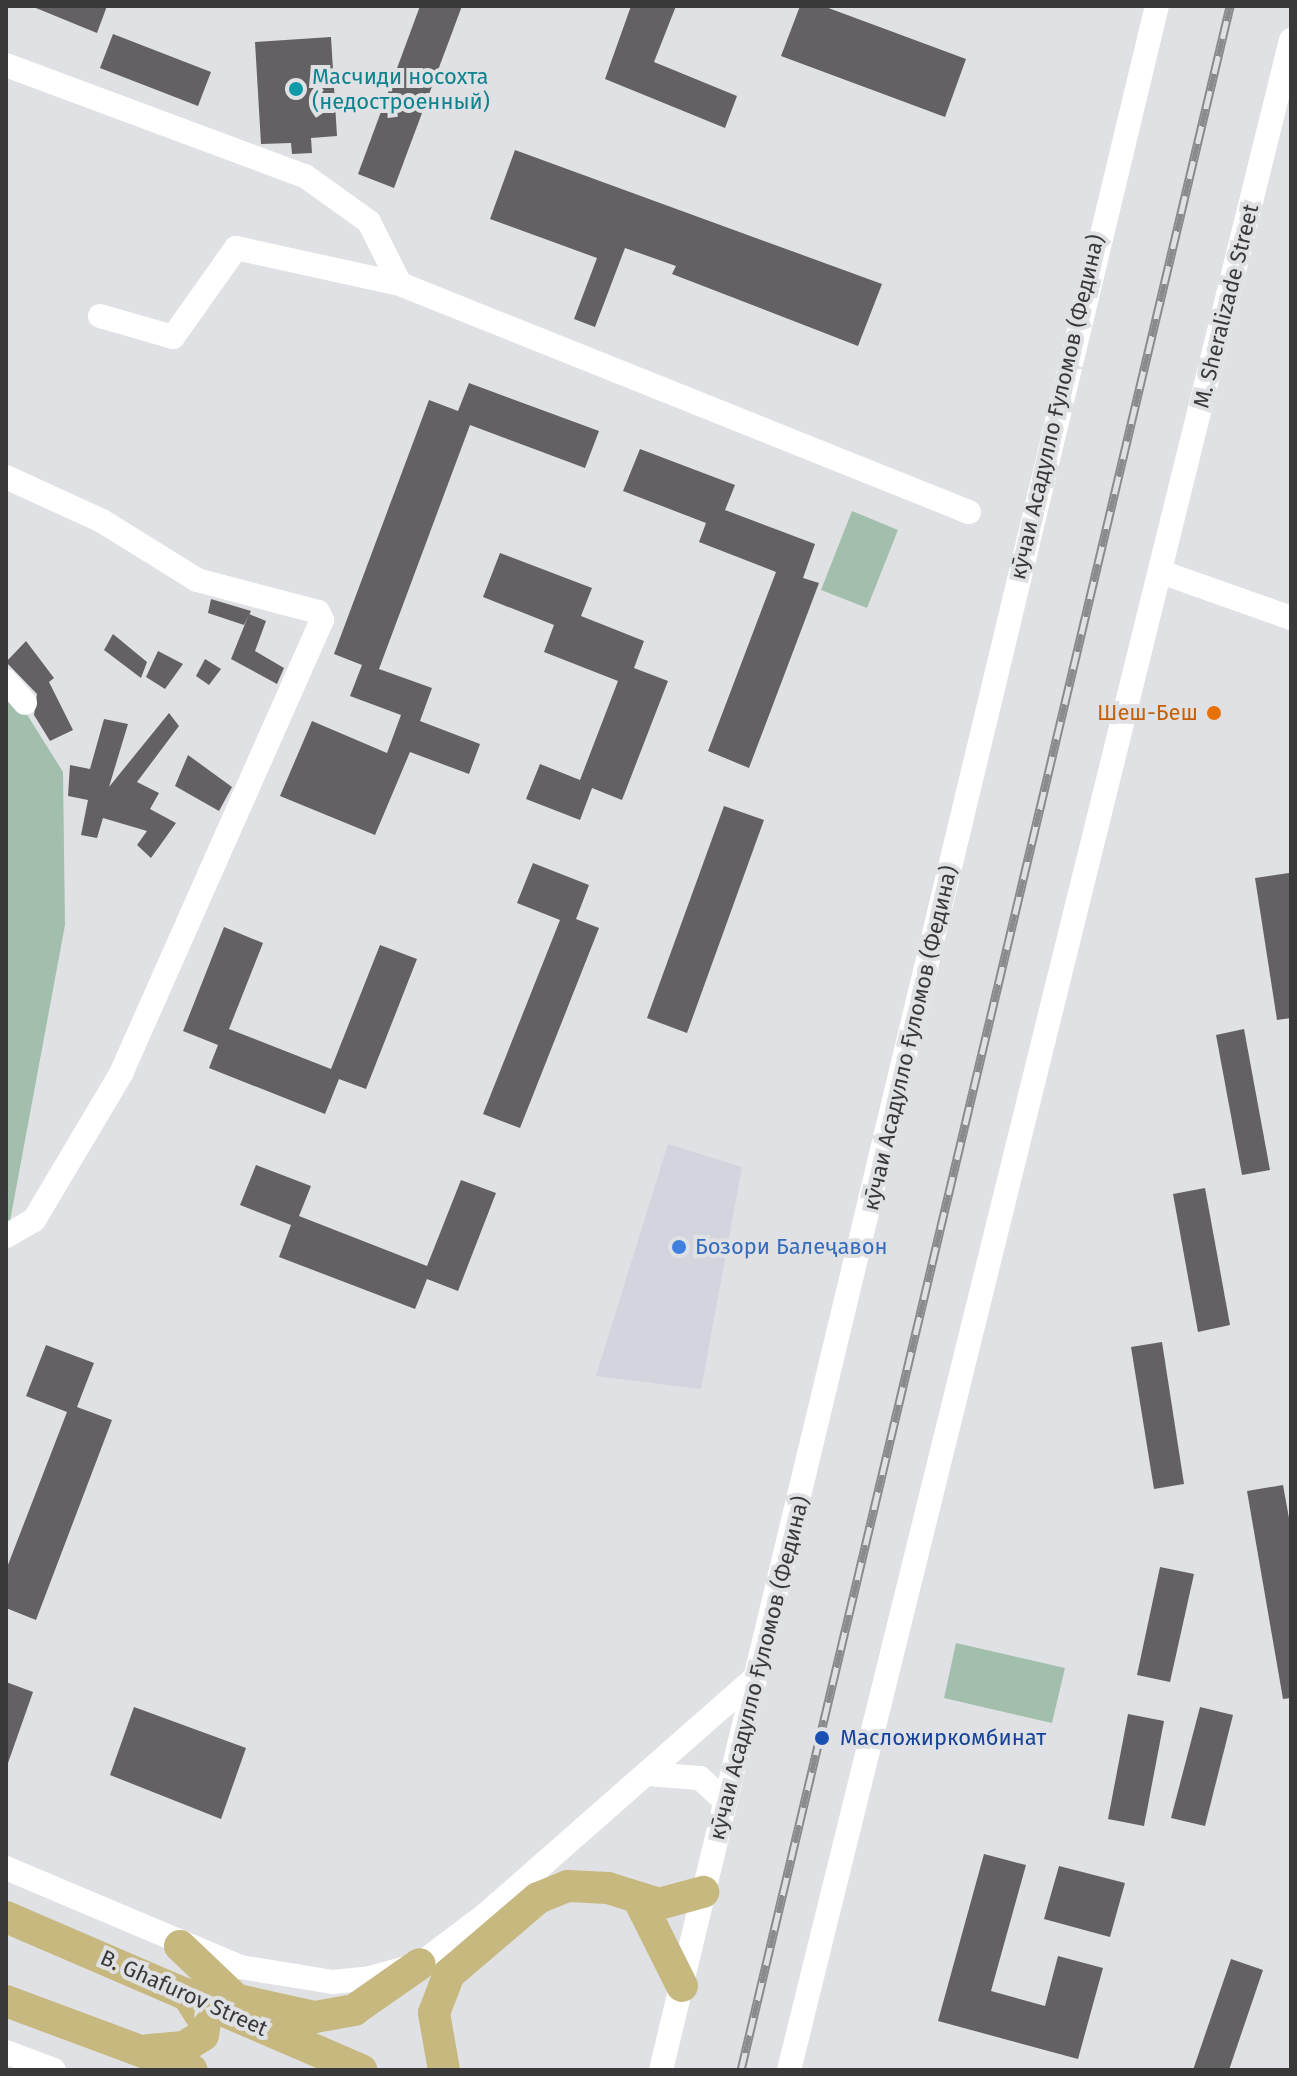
<!DOCTYPE html>
<meta charset="utf-8">
<style>
body{margin:0}
#map{position:relative;width:1297px;height:2076px;overflow:hidden;background:#e0e1e4;font-family:"Fira Sans",sans-serif}
div>[style]{position:absolute}
[style*='--x']{left:calc(var(--x)*1px);top:calc(var(--y)*1px);width:calc(var(--w)*1px);rotate:calc(var(--a)*1deg)}
.built>*{inset:0;background:#d2d4de}
.green>*{inset:0;background:#a2bfad}
.building>*{inset:0;background:#636163}
.minor>*{height:24px;margin:-12px;padding:0 12px;transform-origin:12px;border-radius:12px;background:#fff}
.major>*{height:32px;margin:-16px;padding:0 16px;transform-origin:16px;border-radius:16px;background:#c7b87f}
.rail>*{height:9px;margin-top:-4.5px;transform-origin:0;background:repeating-linear-gradient(90deg,#e0e1e4 0 18px,#8a8b8d 0 36px);box-sizing:border-box;border-block:2px solid #8a8b8d}
.dots>*{width:22px;height:22px;translate:-50% -50%;box-sizing:border-box;border:4px solid #e0e1e4;border-radius:50%}
span{translate:-50% -50%;white-space:nowrap;text-align:center;line-height:1.15;-webkit-text-stroke:8px #e0e1e4;paint-order:stroke}
.culture-label{font-size:22px;color:#0d838f}
.left{translate:0 -50%;text-align:left}
.street-label{font-size:22px;color:#39393a}
.food-label{font-size:22px;color:#c56008}
.right{translate:-100% -50%;text-align:right}
.shop-label{font-size:22px;color:#366cbe}
.transit-label{font-size:22px;color:#164399}
.frame{position:absolute;inset:0;border:8px solid #39393a;pointer-events:none}
</style>
<div id="map">
<div class="built">
<div style="clip-path:polygon(668px 1144px,742px 1167px,701px 1389px,596px 1376px)"></div>
</div>
<div class="green">
<div style="clip-path:polygon(852px 511px,898px 530px,867px 608px,821px 590px)"></div>
<div style="clip-path:polygon(6px 681px,63px 772px,65px 925px,8px 1232px)"></div>
<div style="clip-path:polygon(956px 1643px,1065px 1668px,1052px 1723px,944px 1698px)"></div>
</div>
<div class="building">
<div style="clip-path:polygon(31px 6px,107px 6px,97px 33px)"></div>
<div style="clip-path:polygon(420px 6px,462px 6px,394px 188px,358px 174px)"></div>
<div style="clip-path:polygon(631px 6px,676px 6px,654px 62px,737px 96px,725px 128px,605px 79px)"></div>
<div style="clip-path:polygon(800px 6px,823px 6px,966px 59px,945px 117px,781px 56px)"></div>
<div style="clip-path:polygon(113px 34px,211px 72px,198px 106px,100px 68px)"></div>
<div style="clip-path:polygon(331px 37px,337px 136px,311px 138px,312px 153px,292px 154px,291px 143px,261px 144px,255px 42px)"></div>
<div style="clip-path:polygon(515px 150px,882px 284px,858px 346px,672px 274px,676px 266px,625px 248px,595px 327px,574px 319px,597px 258px,490px 219px)"></div>
<div style="clip-path:polygon(469px 383px,599px 431px,585px 468px,470px 425px,379px 669px,432px 688px,420px 721px,480px 744px,469px 774px,410px 752px,375px 835px,280px 796px,312px 721px,387px 753px,401px 715px,350px 696px,362px 665px,334px 654px,429px 400px,458px 411px)"></div>
<div style="clip-path:polygon(640px 449px,735px 485px,725px 510px,815px 544px,803px 578px,819px 583px,749px 768px,708px 751px,776px 572px,699px 542px,706px 523px,623px 491px)"></div>
<div style="clip-path:polygon(500px 553px,592px 588px,581px 616px,644px 641px,634px 668px,668px 681px,622px 800px,592px 788px,580px 820px,526px 799px,540px 764px,580px 780px,618px 681px,544px 652px,554px 625px,483px 597px)"></div>
<div style="clip-path:polygon(211px 599px,251px 611px,244px 625px,208px 613px)"></div>
<div style="clip-path:polygon(249px 614px,266px 621px,255px 651px,284px 668px,277px 684px,231px 659px)"></div>
<div style="clip-path:polygon(113px 634px,147px 662px,141px 678px,104px 650px)"></div>
<div style="clip-path:polygon(26px 641px,54px 678px,49px 682px,73px 730px,50px 741px,34px 715px,37px 694px,6px 662px)"></div>
<div style="clip-path:polygon(158px 651px,183px 664px,165px 689px,146px 677px)"></div>
<div style="clip-path:polygon(205px 659px,221px 669px,209px 685px,196px 676px)"></div>
<div style="clip-path:polygon(169px 713px,179px 726px,137px 782px,159px 793px,150px 809px,176px 823px,151px 858px,137px 845px,147px 831px,103px 818px,97px 838px,81px 835px,88px 800px,68px 796px,70px 765px,90px 769px,104px 719px,128px 724px,109px 787px)"></div>
<div style="clip-path:polygon(188px 755px,232px 787px,219px 811px,175px 786px)"></div>
<div style="clip-path:polygon(724px 806px,764px 820px,687px 1033px,647px 1018px)"></div>
<div style="clip-path:polygon(533px 863px,589px 885px,576px 919px,599px 928px,520px 1128px,483px 1114px,560px 920px,517px 903px)"></div>
<div style="clip-path:polygon(1289px 873px,1291px 1018px,1277px 1020px,1255px 878px)"></div>
<div style="clip-path:polygon(224px 927px,263px 943px,229px 1029px,331px 1069px,380px 945px,417px 959px,366px 1089px,339px 1079px,325px 1114px,209px 1068px,218px 1045px,183px 1031px)"></div>
<div style="clip-path:polygon(1244px 1029px,1270px 1170px,1242px 1175px,1216px 1035px)"></div>
<div style="clip-path:polygon(256px 1165px,311px 1186px,299px 1216px,427px 1266px,461px 1180px,496px 1193px,458px 1291px,427px 1279px,415px 1309px,279px 1257px,291px 1225px,240px 1205px)"></div>
<div style="clip-path:polygon(1205px 1188px,1230px 1325px,1198px 1332px,1173px 1194px)"></div>
<div style="clip-path:polygon(1162px 1342px,1184px 1484px,1154px 1489px,1131px 1347px)"></div>
<div style="clip-path:polygon(46px 1345px,94px 1363px,77px 1407px,112px 1420px,36px 1620px,6px 1608px,6px 1570px,67px 1412px,26px 1396px)"></div>
<div style="clip-path:polygon(1283px 1485px,1291px 1529px,1291px 1698px,1283px 1699px,1247px 1491px)"></div>
<div style="clip-path:polygon(1160px 1567px,1194px 1574px,1170px 1682px,1137px 1675px)"></div>
<div style="clip-path:polygon(6px 1682px,33px 1692px,8px 1763px,6px 1763px)"></div>
<div style="clip-path:polygon(134px 1707px,246px 1748px,221px 1819px,110px 1775px)"></div>
<div style="clip-path:polygon(1200px 1707px,1233px 1715px,1205px 1826px,1171px 1818px)"></div>
<div style="clip-path:polygon(1128px 1714px,1164px 1721px,1144px 1826px,1108px 1819px)"></div>
<div style="clip-path:polygon(984px 1854px,1026px 1865px,991px 1991px,1045px 2006px,1058px 1956px,1103px 1968px,1078px 2059px,938px 2021px)"></div>
<div style="clip-path:polygon(1059px 1866px,1125px 1883px,1110px 1937px,1044px 1919px)"></div>
<div style="clip-path:polygon(1231px 1959px,1263px 1970px,1229px 2070px,1193px 2070px)"></div>
</div>
<div class="minor">
<div style="--x:6;--y:65;--w:319;--a:20.4"></div>
<div style="--x:305;--y:176;--w:79;--a:35.7"></div>
<div style="--x:369;--y:222;--w:69;--a:63.4"></div>
<div style="--x:400;--y:284;--w:613;--a:21.84"></div>
<div style="--x:100;--y:316;--w:76;--a:16"></div>
<div style="--x:173;--y:337;--w:109;--a:-54.7"></div>
<div style="--x:236;--y:248;--w:168;--a:12.4"></div>
<div style="--x:6;--y:477;--w:106;--a:24.6"></div>
<div style="--x:102;--y:521;--w:112;--a:31.8"></div>
<div style="--x:197;--y:580;--w:125;--a:14.8"></div>
<div style="--x:318;--y:612;--w:9;--a:63"></div>
<div style="--x:322;--y:620;--w:494;--a:113.9"></div>
<div style="--x:122;--y:1072;--w:172;--a:120.7"></div>
<div style="--x:34;--y:1220;--w:32;--a:150"></div>
<div style="--x:1161;--y:572;--w:138;--a:19.5"></div>
<div style="--x:6;--y:681;--w:29;--a:49"></div>
<div style="--x:647;--y:1774;--w:53;--a:4.3"></div>
<div style="--x:700;--y:1778;--w:33;--a:43"></div>
<div style="--x:6;--y:1868;--w:254;--a:22.9"></div>
<div style="--x:240;--y:1967;--w:94;--a:9.2"></div>
<div style="--x:333;--y:1982;--w:37;--a:-6"></div>
<div style="--x:370;--y:1978;--w:52;--a:-15.6"></div>
<div style="--x:420;--y:1964;--w:80;--a:-36.9"></div>
<div style="--x:484;--y:1916;--w:359;--a:-41.3"></div>
<div style="--x:6;--y:2052;--w:51;--a:20.6"></div>
<div style="--x:661;--y:2070;--w:2123;--a:-76.49"></div>
<div style="--x:789;--y:2070;--w:2091;--a:-76.11"></div>
</div>
<div class="major">
<div style="--x:639;--y:1900;--w:96;--a:63.4"></div>
<div style="--x:6;--y:1917;--w:387;--a:23.3"></div>
<div style="--x:180;--y:1946;--w:90;--a:43.6"></div>
<div style="--x:229;--y:1998;--w:88;--a:12.5"></div>
<div style="--x:315;--y:2017;--w:40;--a:-10"></div>
<div style="--x:354;--y:2010;--w:80;--a:-34.9"></div>
<div style="--x:6;--y:2001;--w:198;--a:20.4"></div>
<div style="--x:149;--y:2050;--w:35;--a:-5"></div>
<div style="--x:184;--y:2047;--w:22;--a:-32"></div>
<div style="--x:203;--y:2035;--w:13;--a:-81"></div>
<div style="--x:205;--y:2022;--w:33;--a:-123"></div>
<div style="--x:444;--y:2070;--w:58;--a:-100"></div>
<div style="--x:434;--y:2013;--w:42;--a:-69"></div>
<div style="--x:449;--y:1974;--w:117;--a:-40.5"></div>
<div style="--x:538;--y:1898;--w:32;--a:-22"></div>
<div style="--x:568;--y:1886;--w:40;--a:2.9"></div>
<div style="--x:608;--y:1888;--w:53;--a:17.4"></div>
<div style="--x:659;--y:1904;--w:46;--a:-15.3"></div>
</div>
<div class="rail">
<div style="--x:741;--y:2070;--w:2121;--a:-76.67"></div>
</div>
<div class="dots">
<div style="left:296px;top:89px;background:#0f9aa8"></div>
<div style="left:1214px;top:713px;background:#e8710a"></div>
<div style="left:679px;top:1247px;background:#3f7fe0"></div>
<div style="left:822px;top:1738px;background:#1a4fb4"></div>
</div>
<div class="culture-label">
<span class="left" style="left:312px;top:89px">Масчиди носохта<br>(недостроенный)</span>
</div>
<div class="street-label">
<span style="left:1226px;top:306px;rotate:-76deg">M. Sheralizade Street</span>
<span style="left:1057px;top:407px;rotate:-77deg">кӯчаи Асадулло Ғуломов (Федина)</span>
<span style="left:910px;top:1038px;rotate:-77deg">кӯчаи Асадулло Ғуломов (Федина)</span>
<span style="left:759px;top:1668px;rotate:-76deg">кӯчаи Асадулло Ғуломов (Федина)</span>
<span style="left:184px;top:1993px;rotate:24deg">B. Ghafurov Street</span>
</div>
<div class="food-label">
<span class="right" style="left:1198px;top:713px">Шеш-Беш</span>
</div>
<div class="shop-label">
<span class="left" style="left:695px;top:1247px">Бозори Балеҷавон</span>
</div>
<div class="transit-label">
<span class="left" style="left:840px;top:1738px">Масложиркомбинат</span>
</div>
<div class="frame"></div>
</div>
